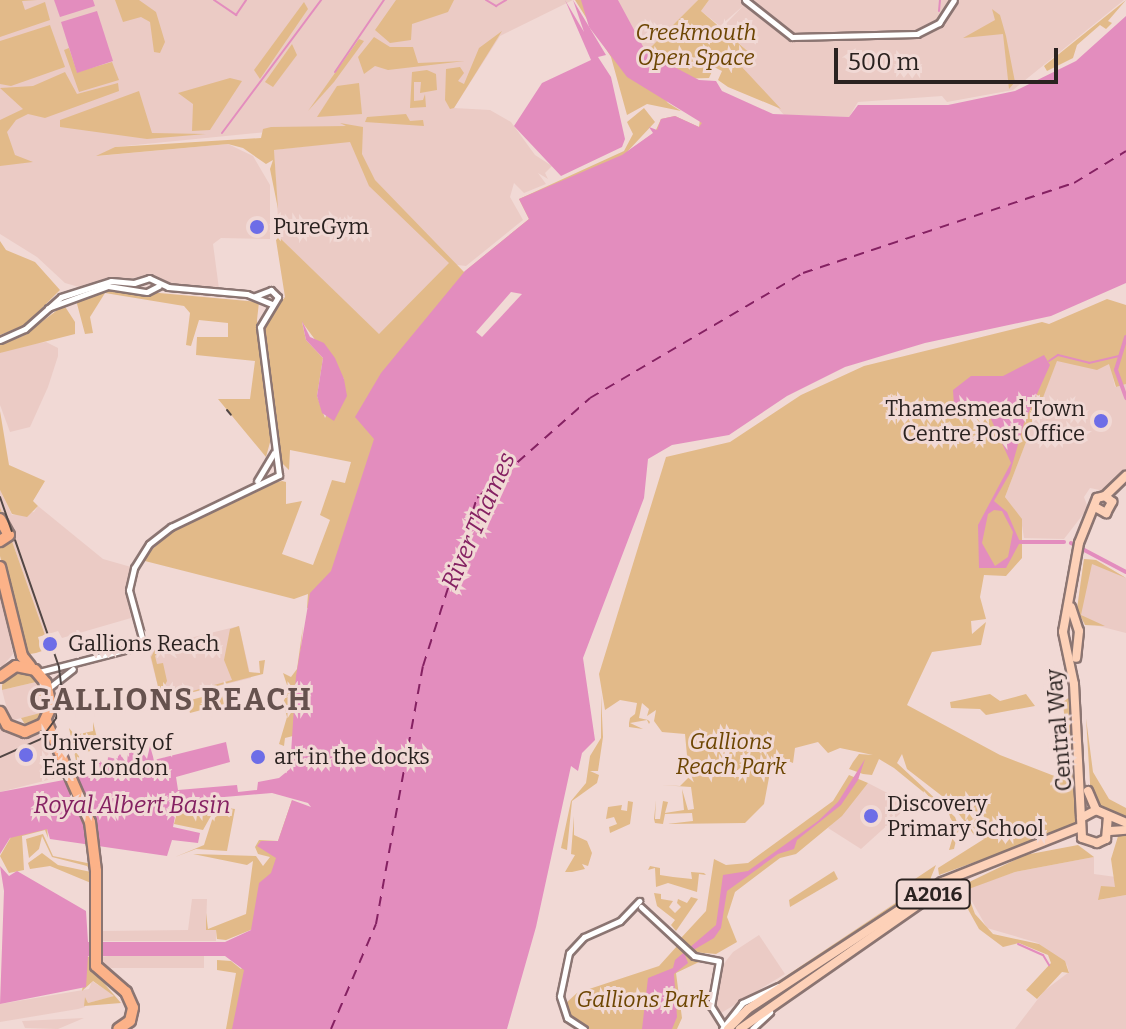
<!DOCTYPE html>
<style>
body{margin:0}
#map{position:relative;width:1126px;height:1029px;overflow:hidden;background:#f1d9d5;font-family:Bitter,serif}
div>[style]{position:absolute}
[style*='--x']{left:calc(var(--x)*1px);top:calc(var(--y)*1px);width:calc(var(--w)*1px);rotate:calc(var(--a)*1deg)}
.built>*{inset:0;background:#ebcbc5}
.green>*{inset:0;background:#e2ba89}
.water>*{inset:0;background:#e38dbe}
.pier>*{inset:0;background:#f1d9d5}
.stream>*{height:2px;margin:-1px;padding:0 1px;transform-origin:1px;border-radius:1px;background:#e38dbe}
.canal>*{height:4px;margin:-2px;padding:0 2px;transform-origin:2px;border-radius:2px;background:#e38dbe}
.ferry>*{height:2px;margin-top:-1px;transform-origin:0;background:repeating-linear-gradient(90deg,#852162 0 10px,transparent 0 18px)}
.roads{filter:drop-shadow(2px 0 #8b7572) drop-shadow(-2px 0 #8b7572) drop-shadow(0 2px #8b7572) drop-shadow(0 -2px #8b7572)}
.minor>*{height:5px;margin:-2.5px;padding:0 2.5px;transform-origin:2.5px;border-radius:2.5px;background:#fff}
.major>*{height:8px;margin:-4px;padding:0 4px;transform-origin:4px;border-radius:4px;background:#fdd1b8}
.highway>*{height:10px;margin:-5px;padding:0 5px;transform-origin:5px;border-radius:5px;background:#fcb288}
.tram>*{height:2px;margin:-1px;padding:0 1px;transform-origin:1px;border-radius:1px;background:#524745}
.dots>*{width:22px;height:22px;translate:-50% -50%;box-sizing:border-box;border:4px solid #f1d9d5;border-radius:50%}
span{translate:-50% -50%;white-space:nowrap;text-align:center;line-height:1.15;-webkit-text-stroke:6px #f1d9d5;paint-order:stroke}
.shield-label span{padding:2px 6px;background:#f1d9d5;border:2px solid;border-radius:6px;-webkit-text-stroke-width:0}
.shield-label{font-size:20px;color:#2a2220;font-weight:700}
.park-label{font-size:22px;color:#6d4603;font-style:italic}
.poi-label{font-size:22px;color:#2a2220}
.left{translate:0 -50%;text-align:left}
.right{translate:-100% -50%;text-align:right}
.street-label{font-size:22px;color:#2a2220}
.water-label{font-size:24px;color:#852162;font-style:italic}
.district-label{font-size:30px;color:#66524e;font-weight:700;letter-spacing:2px}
.scale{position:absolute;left:834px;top:48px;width:224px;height:36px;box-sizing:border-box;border:4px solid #2a2220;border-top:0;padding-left:10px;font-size:24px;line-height:28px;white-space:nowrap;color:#2a2220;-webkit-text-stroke:6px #f1d9d5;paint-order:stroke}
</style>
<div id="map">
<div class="built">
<div style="clip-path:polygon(0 0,573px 0,500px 36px,454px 108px,490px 110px,511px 122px,535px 155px,552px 166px,545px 173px,548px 179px,538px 173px,546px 184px,524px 193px,514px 183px,510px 197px,523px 220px,466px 266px,449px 264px,379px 335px,279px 237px,274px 150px,350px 141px,267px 132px,115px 147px,98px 156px,228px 144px,253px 156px,270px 185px,270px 239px,221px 238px,213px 244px,219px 289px,176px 286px,150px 275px,79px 287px,65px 283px,37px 257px,0 234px)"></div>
<div style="clip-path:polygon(618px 0,698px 0,646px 52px,624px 20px)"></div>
<div style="clip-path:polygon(709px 0,1124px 0,1013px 90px,947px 102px,942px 96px,858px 102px,849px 117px,784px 115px,742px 67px,751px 54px,722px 28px,744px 5px,720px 26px,701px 11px)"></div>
<div style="clip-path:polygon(46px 342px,58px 348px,58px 356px,48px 387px,30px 427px,10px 432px,0 405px,0 353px,16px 345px)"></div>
<div style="clip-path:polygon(1057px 360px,1110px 364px,1115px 387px,1126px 384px,1126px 474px,1104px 491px,1090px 488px,1084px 497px,1088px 508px,1064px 539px,1024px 538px,1021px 519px,1005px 497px)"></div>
<div style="clip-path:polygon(0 490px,12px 515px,34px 512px,38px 506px,103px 559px,131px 567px,126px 594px,131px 618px,62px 638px,58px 631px,45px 635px,0 507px)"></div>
<div style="clip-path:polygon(1084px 559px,1096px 560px,1126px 578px,1126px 633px,1083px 622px,1077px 609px)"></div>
<div style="clip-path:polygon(0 589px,13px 654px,2px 667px,0 666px)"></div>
<div style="clip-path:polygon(239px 626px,251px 678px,174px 697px,160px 694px,150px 656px,157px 646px)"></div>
<div style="clip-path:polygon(36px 682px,44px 712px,10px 721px,2px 690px)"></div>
<div style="clip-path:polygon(0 723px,11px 732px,40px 735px,64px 776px,0 792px)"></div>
<div style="clip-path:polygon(868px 783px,899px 799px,903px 811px,861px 849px,828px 828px)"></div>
<div style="clip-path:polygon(1094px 857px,1094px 874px,1116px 877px,1115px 887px,1099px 900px,1126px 895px,1126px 1029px,1015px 1029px,1044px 991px,1069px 972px,1067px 965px,1038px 943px,987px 928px,965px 889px,1015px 872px)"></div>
<div style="clip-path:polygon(192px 899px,207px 899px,206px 929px,216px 930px,216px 941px,100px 941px,101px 931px,188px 930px)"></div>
<div style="clip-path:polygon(759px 935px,785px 974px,718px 1015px,714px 1007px,719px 970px,733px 952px)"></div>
<div style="clip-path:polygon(108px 956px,204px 956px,204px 968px,106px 968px,100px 965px,100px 957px)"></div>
<div style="clip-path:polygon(92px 981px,115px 996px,88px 1003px,85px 997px,85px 1007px,78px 1009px,0 1022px,0 1004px,89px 989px)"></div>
<div style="clip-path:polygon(84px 1018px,58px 1029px,25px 1028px,22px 1021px)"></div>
</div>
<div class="green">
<div style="clip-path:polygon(0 0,37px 0,22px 1px,25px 10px,45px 2px,50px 20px,0 37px)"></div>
<div style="clip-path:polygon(115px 0,139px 0,156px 12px,165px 42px,160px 53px,154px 52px,150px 22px,141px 17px,123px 22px)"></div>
<div style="clip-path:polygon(396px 0,454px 0,448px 12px,412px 24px,411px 40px,390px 43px,375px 30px)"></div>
<div style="clip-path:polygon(575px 0,585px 0,668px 103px,681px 111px,647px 104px,627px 115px,611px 57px)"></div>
<div style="clip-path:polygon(698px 0,709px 0,701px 11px,751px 54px,742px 67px,781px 109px,728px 87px,718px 80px,722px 71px,714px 67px,709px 78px,677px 79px,647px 51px)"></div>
<div style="clip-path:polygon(1126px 0,1108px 21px,1112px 23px,1106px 29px,1100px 25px,1077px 45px,1073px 58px,1047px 71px,1044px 66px)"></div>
<div style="clip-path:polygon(304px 2px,308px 9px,260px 79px,254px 70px)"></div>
<div style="clip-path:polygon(992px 9px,1000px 15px,1006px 36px,1015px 82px,1009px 89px,1003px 34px,963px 38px,995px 20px)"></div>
<div style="clip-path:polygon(50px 25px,65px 67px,11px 86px,0 84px,0 41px)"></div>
<div style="clip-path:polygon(502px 31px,454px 108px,450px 109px,445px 100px,446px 69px,460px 67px,464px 73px,458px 81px,464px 84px,479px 48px)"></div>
<div style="clip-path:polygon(374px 37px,390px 47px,413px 47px,418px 63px,465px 61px,388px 70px,375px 66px,364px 74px,358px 57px)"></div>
<div style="clip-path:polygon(359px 39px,364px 41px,334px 82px,308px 111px)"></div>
<div style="clip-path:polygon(292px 44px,297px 55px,273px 87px,265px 82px)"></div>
<div style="clip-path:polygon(69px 48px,77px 72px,112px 62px,119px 80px,79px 92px,64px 50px)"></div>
<div style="clip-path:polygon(427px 70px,436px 74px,437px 90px,420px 93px,421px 82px,414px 82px,414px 101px,423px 100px,425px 94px,426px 107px,410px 108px,412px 72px)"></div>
<div style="clip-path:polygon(65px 72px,77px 94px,118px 83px,119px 91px,45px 118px,28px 114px,16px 120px,7px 132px,15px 155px,33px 162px,0 166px,0 120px,23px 109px,0 88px,33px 86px)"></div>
<div style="clip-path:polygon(230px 78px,242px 81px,210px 130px,192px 131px,193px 104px,178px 93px)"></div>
<div style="clip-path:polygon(359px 83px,362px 114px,317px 117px,337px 86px)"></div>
<div style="clip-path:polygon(139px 91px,152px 133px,206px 134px,147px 139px,60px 127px,60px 120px)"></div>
<div style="clip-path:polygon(evenodd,644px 108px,655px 122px,627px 152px,655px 132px,661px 119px,675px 116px,699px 127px,700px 119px,724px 121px,341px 603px,307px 608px,308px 594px,294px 599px,141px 560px,172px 531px,253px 488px,282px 481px,286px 482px,286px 504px,302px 501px,282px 554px,313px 565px,330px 520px,320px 515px,332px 480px,345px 483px,351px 462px,290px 450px,289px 470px,279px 460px,264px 324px,285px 297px,276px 240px,279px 237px,379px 334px,449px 263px,369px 186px,350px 142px,274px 150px,278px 209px,270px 169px,273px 160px,266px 164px,243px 148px,228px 144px,96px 156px,115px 147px,261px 138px,263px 129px,271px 127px,346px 126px,340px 123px,363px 127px,362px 154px,375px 180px,464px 272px,529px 219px,519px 199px,624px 151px,633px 134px,627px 122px,644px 108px,302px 322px,344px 379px,325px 418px,317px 396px,323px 358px,306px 340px,302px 322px)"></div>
<div style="clip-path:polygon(406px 114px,410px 121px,423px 120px,424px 126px,365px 122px,367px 117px)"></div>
<div style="clip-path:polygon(0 241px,6px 250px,35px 262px,60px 290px,25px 325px,0 335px)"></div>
<div style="clip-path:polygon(115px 289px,259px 302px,257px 320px,272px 435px,266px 457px,218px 399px,250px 399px,255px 361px,196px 355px,197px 337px,228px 337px,228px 323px,199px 320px,191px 346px,186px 345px,190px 313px,184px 306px,105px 293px,90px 317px,93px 333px,85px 334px,76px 300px)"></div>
<div style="clip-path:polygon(1107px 299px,1126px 305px,1126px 384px,1116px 387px,1109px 364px,1097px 370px,1057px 361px,1005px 497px,1022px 519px,1022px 558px,1006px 576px,984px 575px,980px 597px,986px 619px,971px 621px,972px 634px,986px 622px,981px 645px,932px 652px,907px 705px,1000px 755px,1070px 782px,1063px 702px,1071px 696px,1081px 809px,1075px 826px,939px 875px,938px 868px,984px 839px,974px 835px,951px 803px,907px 769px,902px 754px,897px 763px,955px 817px,959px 828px,954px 849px,949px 850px,954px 833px,949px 813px,894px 768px,879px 759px,872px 775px,863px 774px,849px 769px,853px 762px,859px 754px,873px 755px,840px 748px,828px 753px,818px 742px,795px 748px,793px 763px,781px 758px,771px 767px,764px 804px,745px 823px,667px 824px,693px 821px,692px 813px,665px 814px,663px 824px,655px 823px,654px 819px,656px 800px,655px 819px,660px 819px,663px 801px,668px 802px,665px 813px,684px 810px,682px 789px,688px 810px,694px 809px,691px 787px,661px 785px,680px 786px,689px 777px,685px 734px,662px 732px,654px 721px,656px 710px,647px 716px,649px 709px,642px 703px,639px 718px,648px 720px,650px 722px,649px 724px,647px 720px,630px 723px,643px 729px,629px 727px,629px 723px,630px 718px,635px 714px,637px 703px,620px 700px,605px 710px,599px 674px,666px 457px,730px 442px,801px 395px,864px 366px,1042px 322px,1049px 324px)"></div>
<div style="clip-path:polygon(64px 305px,75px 322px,75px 334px,0 353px,0 345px,23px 336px)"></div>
<div style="clip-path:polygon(0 411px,9px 465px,45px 481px,33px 501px,38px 506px,27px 517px,12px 514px,0 490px)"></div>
<div style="clip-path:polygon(0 507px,45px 635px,38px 637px,42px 651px,36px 653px,24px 655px,0 556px)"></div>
<div style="clip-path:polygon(1084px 559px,1096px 560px,1126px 578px,1092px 564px,1081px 615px,1105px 626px,1085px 625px,1077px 609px)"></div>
<div style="clip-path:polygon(239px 626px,249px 672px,260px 673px,259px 661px,265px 660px,263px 674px,174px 697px,167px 697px,160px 695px,151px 657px,157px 646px,164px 645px,155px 656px,157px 664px,163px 663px,167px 681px,162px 691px,171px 697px,232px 680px,224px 660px,230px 629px)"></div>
<div style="clip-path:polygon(303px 626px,293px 736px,285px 738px,284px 746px,279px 744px,287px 717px,283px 702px,289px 691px,283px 673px,291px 677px,297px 669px)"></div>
<div style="clip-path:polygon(23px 669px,41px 681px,47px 703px,44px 716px,41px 720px,26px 726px,21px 718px,44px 712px,36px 682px,2px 690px,2px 685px,10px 672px)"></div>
<div style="clip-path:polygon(221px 692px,224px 704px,190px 713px,187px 701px)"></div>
<div style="clip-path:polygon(990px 694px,1000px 701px,1026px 694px,1035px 706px,986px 715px,980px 709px,951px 708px,950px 702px)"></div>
<div style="clip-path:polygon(601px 695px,603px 737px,598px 771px,590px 771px,599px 775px,597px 783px,572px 801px,567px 850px,561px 848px,571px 801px,586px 783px,590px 756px,601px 738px)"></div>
<div style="clip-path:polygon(1086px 718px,1093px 772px,1109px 799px,1126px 808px,1126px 820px,1091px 799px)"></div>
<div style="clip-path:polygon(93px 722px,99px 746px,104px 748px,86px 752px,85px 746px,77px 748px,83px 773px,79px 775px,69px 728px,75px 735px,93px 731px)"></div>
<div style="clip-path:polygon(849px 775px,868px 783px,842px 816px,796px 854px,780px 858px,735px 892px,727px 917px,737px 942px,716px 954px,693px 952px,690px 957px,699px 962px,676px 973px,682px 1018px,677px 1029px,588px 1029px,572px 1019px,566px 1003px,577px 993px,659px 966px,678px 945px,682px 949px,687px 944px,681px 938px,706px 911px,714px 859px,726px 865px,748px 863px,833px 801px)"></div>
<div style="clip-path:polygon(292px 800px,290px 914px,226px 940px,217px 939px,216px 930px,206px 930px,206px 913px,208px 929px,246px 914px,253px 861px,247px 865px,193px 854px,256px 856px,263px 866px,270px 857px,258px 854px,255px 847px,259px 840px,278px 841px)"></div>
<div style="clip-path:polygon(223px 801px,225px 806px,216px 807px,203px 830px,174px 824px,179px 805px)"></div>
<div style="clip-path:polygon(628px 801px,633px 802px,630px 824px,610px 833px,609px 827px,617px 824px,614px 817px,606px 819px,608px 807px,622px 805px,621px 810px,627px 811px)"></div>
<div style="clip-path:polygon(227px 808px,235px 809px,227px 851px,196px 849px,175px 857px,204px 845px,212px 820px)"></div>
<div style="clip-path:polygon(574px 816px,574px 835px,587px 841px,592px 853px,588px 866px,582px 864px,585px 869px,572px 872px,565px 872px,575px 855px,571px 854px)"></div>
<div style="clip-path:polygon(47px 828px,48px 838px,45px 830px,22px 836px,24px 870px,9px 873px,0 856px,11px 837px)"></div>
<div style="clip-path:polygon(1119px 833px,1126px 835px,1126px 895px,1098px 900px,1101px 886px,1115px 887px,1111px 859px)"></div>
<div style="clip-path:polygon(43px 834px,53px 856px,92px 864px,91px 883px,50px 866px,30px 869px,28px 863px,42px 853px,58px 865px,91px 872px,87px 866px,52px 857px,42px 836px,39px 849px,29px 858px,26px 839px)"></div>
<div style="clip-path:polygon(1078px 845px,1094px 857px,1015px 872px,966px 890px,975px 914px,993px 934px,1039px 944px,1065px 961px,1069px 973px,1062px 972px,1037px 999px,1026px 990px,1051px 963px,1048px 955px,1019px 943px,1003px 947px,979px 929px,960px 895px,936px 898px,1025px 855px)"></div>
<div style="clip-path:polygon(936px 865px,927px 887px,909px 901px,765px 990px,915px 890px,915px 879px)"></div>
<div style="clip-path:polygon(650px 866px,660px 868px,660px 875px,673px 877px,692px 879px,691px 872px,704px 873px,706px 875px,699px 874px,697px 892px,668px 883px,656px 887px,655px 868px,648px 870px)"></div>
<div style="clip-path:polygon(834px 871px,838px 879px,790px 907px,789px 900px)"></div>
<div style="clip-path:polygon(654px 893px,661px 894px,661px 899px,673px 901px,669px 907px,675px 913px,681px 907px,677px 903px,678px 899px,687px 903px,691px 897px,698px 899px,676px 931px,671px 925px,675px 920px,657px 906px)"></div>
<div style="clip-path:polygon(92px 956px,96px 974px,121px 1003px,84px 1006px,85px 997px,88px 1003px,114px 996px,93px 981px,82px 991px,87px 957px)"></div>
<div style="clip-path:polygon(217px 960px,231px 961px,241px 969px,249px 961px,255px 1029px,226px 1029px,236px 973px,217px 970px)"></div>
</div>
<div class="water">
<div style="clip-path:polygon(54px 0,93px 0,95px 6px,60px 17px)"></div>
<div style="clip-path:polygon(565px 0,584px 32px,573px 0,606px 55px,598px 57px,611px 77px,625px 139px,622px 147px,561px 176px,514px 126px,542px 83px,591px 60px)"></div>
<div style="clip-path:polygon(581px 0,618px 0,646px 52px,699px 80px,716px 81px,722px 91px,773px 114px,849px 117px,858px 105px,948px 105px,1015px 91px,1076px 61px,1126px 16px,1126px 283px,1051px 316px,925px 343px,845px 367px,787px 396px,729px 435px,672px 445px,648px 459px,644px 498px,583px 658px,595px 740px,582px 753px,578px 771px,571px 766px,536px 927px,507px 1029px,232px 1029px,244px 970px,225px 956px,88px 956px,86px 987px,0 1004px,4px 891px,0 866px,9px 876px,17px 871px,86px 911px,88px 942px,225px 942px,251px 930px,259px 883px,271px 873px,276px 858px,257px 846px,261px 841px,278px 841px,292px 800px,311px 807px,308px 803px,272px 793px,178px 801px,173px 827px,200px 833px,198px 843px,172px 840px,167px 856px,50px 839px,47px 829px,10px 838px,0 854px,0 792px,101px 773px,98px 759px,107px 768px,108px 757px,116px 759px,120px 754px,127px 764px,128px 752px,140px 749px,147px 759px,150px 746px,154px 760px,226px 742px,230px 762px,176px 777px,178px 790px,237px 785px,238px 792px,257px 790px,258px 782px,279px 778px,290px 769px,296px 676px,310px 593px,331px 571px,374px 439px,355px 417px,381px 373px,465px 271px,529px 219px,519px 199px,622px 155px,653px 133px,649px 127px,657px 130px,661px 119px,675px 116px,699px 127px,702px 123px,627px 77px,589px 27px)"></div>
<div style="clip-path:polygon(97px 11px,113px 61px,77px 73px,61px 22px)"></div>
<div style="clip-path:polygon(302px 321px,310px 337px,324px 343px,335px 358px,344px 379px,347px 396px,334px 421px,322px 413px,317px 396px,323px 358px,306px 340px)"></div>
<div style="clip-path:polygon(evenodd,1044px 355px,1050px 365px,1024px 423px,1010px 473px,994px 501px,1007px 512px,1020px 542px,1006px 568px,979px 568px,978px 525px,1011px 463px,990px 417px,954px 405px,953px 390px,971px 376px,1003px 376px,1044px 355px,994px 510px,1002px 511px,1013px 532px,1008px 557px,995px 566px,982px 543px,988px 514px,994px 510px)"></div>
<div style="clip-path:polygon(865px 759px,858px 780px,841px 805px,797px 840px,794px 849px,778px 854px,727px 891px,721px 928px,714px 938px,685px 955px,688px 963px,674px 974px,677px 1017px,672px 1029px,642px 1029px,648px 978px,673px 968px,675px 960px,716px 925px,723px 875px,748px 871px,818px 821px,838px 802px)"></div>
</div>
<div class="pier">
<div style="clip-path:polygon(511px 292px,522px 294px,482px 337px,476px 332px)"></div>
</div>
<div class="stream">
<div style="--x:214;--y:0;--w:27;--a:34"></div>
<div style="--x:236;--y:15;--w:18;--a:-56"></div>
<div style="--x:486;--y:0;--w:12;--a:31"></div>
<div style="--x:496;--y:6;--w:12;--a:-31"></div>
<div style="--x:939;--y:11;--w:11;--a:-85"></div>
<div style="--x:335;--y:72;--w:87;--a:-55.8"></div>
<div style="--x:222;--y:133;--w:166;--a:-53.3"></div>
<div style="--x:1049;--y:361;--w:11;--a:-34"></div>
<div style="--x:1058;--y:355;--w:32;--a:14"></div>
<div style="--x:1089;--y:363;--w:32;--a:-13"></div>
<div style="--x:1018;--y:944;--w:27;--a:24"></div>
<div style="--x:1043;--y:955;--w:12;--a:59"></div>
</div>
<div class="canal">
<div style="--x:1126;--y:337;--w:34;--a:107"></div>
<div style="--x:1116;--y:370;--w:30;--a:70"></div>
<div style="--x:1020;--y:542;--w:44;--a:0"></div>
<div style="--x:1071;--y:543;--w:62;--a:27.8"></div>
</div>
<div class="ferry">
<div style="--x:331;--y:1029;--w:114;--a:-66.8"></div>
<div style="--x:376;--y:924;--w:262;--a:-79.7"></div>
<div style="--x:423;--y:666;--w:176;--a:-72.2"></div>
<div style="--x:477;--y:498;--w:151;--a:-41.5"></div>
<div style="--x:590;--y:398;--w:247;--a:-30.4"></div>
<div style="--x:803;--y:273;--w:286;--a:-18.4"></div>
<div style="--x:1074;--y:183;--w:61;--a:-31.6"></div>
</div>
<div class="roads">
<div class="minor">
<div style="--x:745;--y:0;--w:60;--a:38.2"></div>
<div style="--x:792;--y:37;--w:125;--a:-1.4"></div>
<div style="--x:917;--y:34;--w:25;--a:-27"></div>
<div style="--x:939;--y:23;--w:27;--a:-57"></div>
<div style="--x:48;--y:308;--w:64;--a:-20.1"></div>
<div style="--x:108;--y:286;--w:39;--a:9"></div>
<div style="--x:147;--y:292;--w:13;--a:-27"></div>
<div style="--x:0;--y:340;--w:27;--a:-24"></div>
<div style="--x:25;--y:329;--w:48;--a:-41.6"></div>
<div style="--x:61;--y:297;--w:52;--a:-17.7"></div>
<div style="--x:111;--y:281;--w:23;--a:5"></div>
<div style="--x:134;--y:283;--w:16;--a:-18"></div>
<div style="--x:149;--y:278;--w:21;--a:25"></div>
<div style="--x:168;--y:287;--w:79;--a:5.1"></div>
<div style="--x:247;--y:294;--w:27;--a:22"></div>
<div style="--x:257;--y:481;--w:33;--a:-59"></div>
<div style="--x:39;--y:672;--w:108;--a:-14.4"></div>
<div style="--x:144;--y:645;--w:57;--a:-105.3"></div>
<div style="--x:129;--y:590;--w:23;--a:-77"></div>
<div style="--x:134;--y:568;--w:28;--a:-58"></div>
<div style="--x:149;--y:544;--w:28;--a:-38"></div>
<div style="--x:171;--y:527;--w:120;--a:-25.7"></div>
<div style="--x:279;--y:475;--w:149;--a:-97.3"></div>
<div style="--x:260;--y:327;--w:35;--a:-59"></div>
<div style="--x:278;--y:297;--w:10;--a:-135"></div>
<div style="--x:271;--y:290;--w:17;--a:159"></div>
<div style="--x:50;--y:687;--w:29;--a:-38"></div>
<div style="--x:641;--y:907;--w:72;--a:42.8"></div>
<div style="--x:694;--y:956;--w:25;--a:11"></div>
<div style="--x:719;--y:961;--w:46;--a:100.1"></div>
<div style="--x:711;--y:1006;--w:26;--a:58"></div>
<div style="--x:584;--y:1029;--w:20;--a:-147"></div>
<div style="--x:567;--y:1018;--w:23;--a:-108"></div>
<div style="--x:560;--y:996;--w:44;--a:-78.2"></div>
<div style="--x:569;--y:953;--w:22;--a:-47"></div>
<div style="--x:584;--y:937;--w:39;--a:-24"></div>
<div style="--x:620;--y:921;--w:28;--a:-46"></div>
<div style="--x:722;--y:1029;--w:33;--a:-52"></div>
<div style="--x:742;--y:1003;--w:40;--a:-25"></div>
<div style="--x:752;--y:1029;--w:25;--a:-43"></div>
</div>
<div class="major">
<div style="--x:1105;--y:496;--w:29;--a:-44"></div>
<div style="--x:1095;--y:507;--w:13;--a:29"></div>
<div style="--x:1106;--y:513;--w:13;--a:-61"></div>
<div style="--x:1112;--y:502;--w:9;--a:-139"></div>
<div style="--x:1105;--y:496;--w:8;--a:166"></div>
<div style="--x:1097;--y:498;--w:48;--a:111.8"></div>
<div style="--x:1079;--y:543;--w:90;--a:100.2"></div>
<div style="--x:1063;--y:632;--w:53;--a:78.1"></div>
<div style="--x:1074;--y:684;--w:154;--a:87"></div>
<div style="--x:1082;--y:838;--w:16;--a:18"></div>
<div style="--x:1097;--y:843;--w:10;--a:-24"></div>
<div style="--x:1106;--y:839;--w:22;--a:-85"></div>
<div style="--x:1071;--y:607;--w:25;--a:72"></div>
<div style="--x:1079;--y:631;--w:27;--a:96"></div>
<div style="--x:1088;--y:791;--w:21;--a:67"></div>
<div style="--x:1081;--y:818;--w:17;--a:-28"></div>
<div style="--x:1096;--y:810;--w:33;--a:23"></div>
<div style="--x:1110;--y:831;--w:16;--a:-4"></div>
<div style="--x:728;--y:1029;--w:28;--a:-45"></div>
<div style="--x:748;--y:1009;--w:232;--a:-33.2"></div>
<div style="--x:942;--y:882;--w:146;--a:-21.7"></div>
<div style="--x:740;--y:1029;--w:234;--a:-34.9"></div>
</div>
<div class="highway">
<div style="--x:0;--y:519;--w:18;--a:61"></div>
<div style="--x:9;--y:535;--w:11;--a:146"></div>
<div style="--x:0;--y:567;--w:92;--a:76.1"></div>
<div style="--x:22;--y:656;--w:13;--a:51"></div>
<div style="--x:0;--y:677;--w:19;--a:-35"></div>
<div style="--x:16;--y:666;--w:19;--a:12"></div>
<div style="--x:35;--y:670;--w:17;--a:50"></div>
<div style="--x:46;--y:683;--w:25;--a:78"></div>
<div style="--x:51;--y:707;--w:19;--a:115"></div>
<div style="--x:43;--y:724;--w:20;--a:156"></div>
<div style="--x:25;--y:732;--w:19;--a:-159"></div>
<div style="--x:7;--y:725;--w:15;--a:-118"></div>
<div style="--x:46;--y:721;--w:110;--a:66.5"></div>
<div style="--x:90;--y:822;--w:49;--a:83"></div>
<div style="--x:96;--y:871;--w:95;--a:90"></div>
<div style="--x:96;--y:966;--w:40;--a:41"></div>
<div style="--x:126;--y:992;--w:17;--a:66"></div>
<div style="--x:133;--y:1008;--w:13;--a:103"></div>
<div style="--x:130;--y:1021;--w:14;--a:146"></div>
</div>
</div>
<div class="tram">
<div style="--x:227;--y:410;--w:6;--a:51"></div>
<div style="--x:0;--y:497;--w:36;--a:71"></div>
<div style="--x:0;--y:757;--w:45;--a:-23.7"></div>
<div style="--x:41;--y:739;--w:26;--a:-54"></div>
<div style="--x:56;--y:718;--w:27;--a:-77"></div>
<div style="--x:62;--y:692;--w:25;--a:-97"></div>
<div style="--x:59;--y:667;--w:134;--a:-109.1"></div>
</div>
<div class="dots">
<div style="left:257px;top:227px;background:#6d6de7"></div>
<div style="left:1101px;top:421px;background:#6d6de7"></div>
<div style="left:50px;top:644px;background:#6d6de7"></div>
<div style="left:26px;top:755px;background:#6d6de7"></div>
<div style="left:258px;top:757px;background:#6d6de7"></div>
<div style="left:871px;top:816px;background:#6d6de7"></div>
</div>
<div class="shield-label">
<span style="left:933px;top:894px">A2016</span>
</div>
<div class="park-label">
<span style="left:696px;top:45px">Creekmouth<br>Open Space</span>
<span style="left:731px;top:754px">Gallions<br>Reach Park</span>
<span style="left:643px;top:1000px">Gallions Park</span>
</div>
<div class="poi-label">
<span class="left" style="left:273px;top:227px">PureGym</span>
<span class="right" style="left:1085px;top:421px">Thamesmead Town<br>Centre Post Office</span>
<span class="left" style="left:68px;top:644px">Gallions Reach</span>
<span class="left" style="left:42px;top:755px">University of<br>East London</span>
<span class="left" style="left:274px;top:757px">art in the docks</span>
<span class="left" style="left:887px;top:816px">Discovery<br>Primary School</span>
</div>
<div class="street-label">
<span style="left:1059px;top:730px;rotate:-95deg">Central Way</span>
</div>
<div class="water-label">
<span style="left:479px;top:521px;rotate:-66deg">River Thames</span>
<span style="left:132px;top:806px">Royal Albert Basin</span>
</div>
<div class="district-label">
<span style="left:171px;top:700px">GALLIONS REACH</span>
</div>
<div class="scale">500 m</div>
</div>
